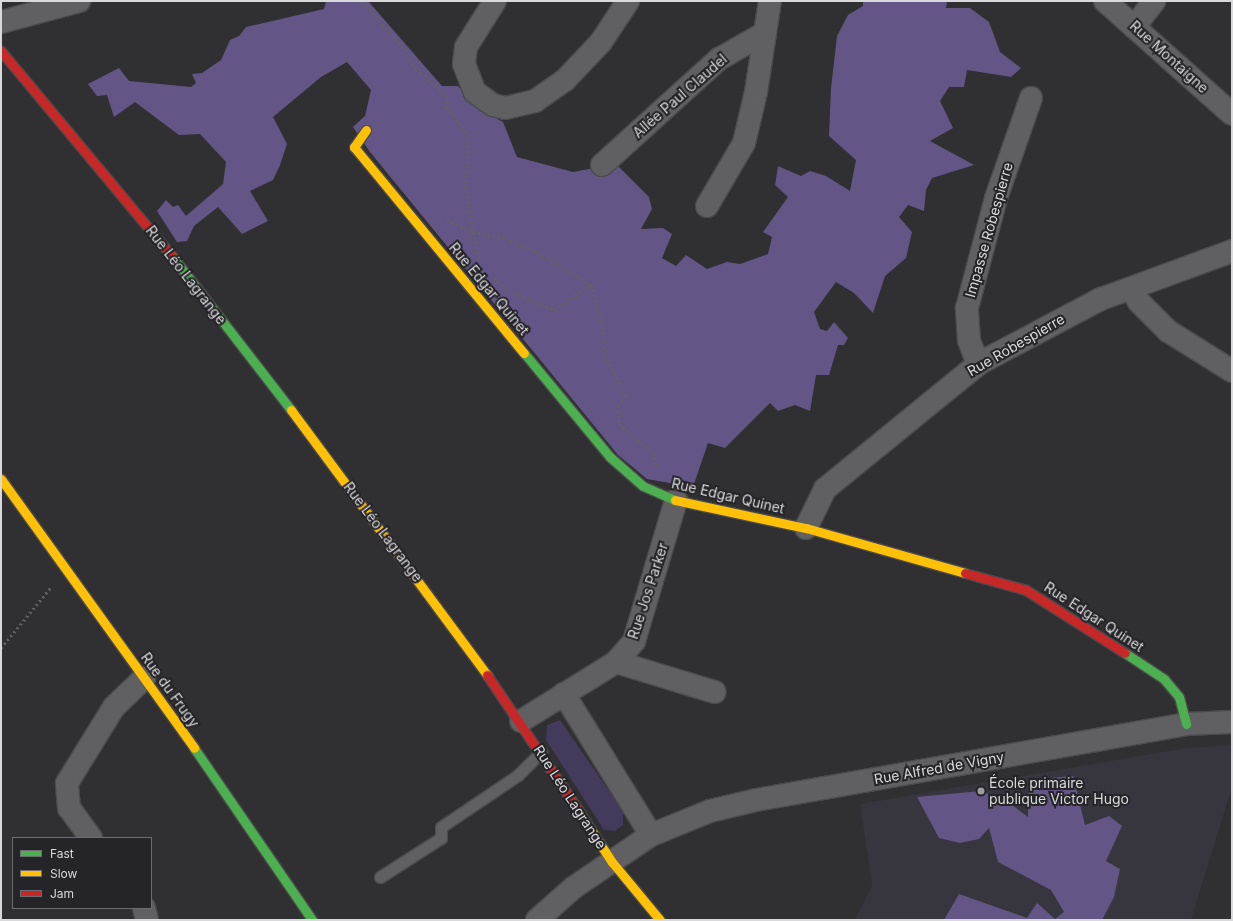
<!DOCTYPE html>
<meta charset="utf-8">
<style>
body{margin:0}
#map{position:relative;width:1233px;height:921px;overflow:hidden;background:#302f31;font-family:Inter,sans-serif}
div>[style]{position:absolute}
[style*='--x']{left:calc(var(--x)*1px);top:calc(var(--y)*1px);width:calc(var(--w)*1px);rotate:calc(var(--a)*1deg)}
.built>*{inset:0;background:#37353e}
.green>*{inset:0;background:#443a5c}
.forest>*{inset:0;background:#635687}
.path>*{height:2.5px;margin-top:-1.25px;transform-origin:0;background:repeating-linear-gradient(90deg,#626163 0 2px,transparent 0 5px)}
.roads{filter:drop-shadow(1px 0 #4b4a4c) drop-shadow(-1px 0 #4b4a4c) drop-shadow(0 1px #4b4a4c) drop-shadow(0 -1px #4b4a4c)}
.lane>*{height:11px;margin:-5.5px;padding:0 5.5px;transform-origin:5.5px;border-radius:5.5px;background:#605f61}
.street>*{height:22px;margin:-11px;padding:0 11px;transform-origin:11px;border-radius:11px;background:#605f61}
.fast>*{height:9px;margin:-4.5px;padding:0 4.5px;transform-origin:4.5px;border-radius:4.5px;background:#4caf50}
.slow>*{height:9px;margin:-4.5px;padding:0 4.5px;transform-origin:4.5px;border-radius:4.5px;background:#ffc107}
.jam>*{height:9px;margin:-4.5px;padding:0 4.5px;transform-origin:4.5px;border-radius:4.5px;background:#c62828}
.dots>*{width:11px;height:11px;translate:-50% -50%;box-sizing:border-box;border:2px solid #252428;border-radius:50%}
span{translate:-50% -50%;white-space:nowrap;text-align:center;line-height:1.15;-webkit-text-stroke:4px #252428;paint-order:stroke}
.street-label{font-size:14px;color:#d9d9db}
.poi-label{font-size:14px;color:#d9d9db}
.left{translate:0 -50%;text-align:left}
.frame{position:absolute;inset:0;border:2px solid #d9d9db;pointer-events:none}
.legend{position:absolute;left:12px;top:837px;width:140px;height:72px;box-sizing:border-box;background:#252428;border:1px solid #6d6c70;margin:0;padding:5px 7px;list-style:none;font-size:12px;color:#d9d9db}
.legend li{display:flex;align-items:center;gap:8px;height:20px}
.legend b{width:20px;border:1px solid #6d6c70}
</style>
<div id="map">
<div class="built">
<div style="clip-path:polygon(1232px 745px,1232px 787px,1191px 920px,855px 920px,872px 885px,860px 804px,1186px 748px)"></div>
</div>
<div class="green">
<div style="clip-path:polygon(560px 720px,623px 811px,623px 825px,615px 831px,604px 830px,546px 740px,547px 725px)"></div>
</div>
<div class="forest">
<div style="clip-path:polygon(326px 1px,368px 1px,442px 86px,458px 86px,476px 107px,503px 122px,517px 157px,573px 172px,616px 164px,649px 197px,652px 209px,641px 229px,663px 228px,672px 234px,662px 258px,676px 266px,686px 255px,707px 269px,727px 262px,740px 264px,768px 254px,772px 237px,763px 232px,788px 197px,775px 185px,778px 166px,801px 176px,810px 171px,826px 176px,850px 191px,856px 160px,829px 136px,831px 88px,837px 36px,848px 15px,863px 6px,863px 1px,947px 1px,946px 8px,970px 8px,989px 22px,1000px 52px,1021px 68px,1011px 77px,967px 70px,964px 87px,949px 87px,940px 101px,953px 128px,930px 141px,974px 165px,932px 178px,926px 190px,924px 211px,908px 205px,899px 217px,912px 232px,906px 258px,885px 276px,873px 313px,854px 293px,836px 282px,814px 312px,820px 329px,827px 331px,834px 322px,848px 338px,844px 345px,838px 345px,829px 375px,816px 375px,810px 411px,795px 405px,778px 411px,770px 403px,725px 448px,708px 443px,693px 487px,647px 479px,618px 455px,370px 152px,353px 127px,365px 116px,371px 90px,347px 62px,321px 77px,273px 117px,287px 144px,280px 165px,273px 180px,250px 191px,268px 221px,242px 234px,218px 207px,194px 226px,187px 241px,177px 242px,157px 211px,166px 200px,173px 207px,178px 205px,186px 216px,223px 184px,226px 162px,200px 134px,179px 135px,135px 102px,114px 117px,107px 95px,97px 96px,88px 84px,119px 68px,129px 81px,191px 87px,196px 83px,192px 74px,202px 73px,221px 60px,230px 40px,239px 36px,246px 27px,324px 9px)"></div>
<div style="clip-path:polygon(1073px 776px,1085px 825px,1109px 816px,1122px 826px,1106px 861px,1120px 869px,1114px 897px,1102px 920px,944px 920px,959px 894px,1027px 918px,1037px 903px,1055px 919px,1064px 912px,1051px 890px,998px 862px,989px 828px,979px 839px,960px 843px,939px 838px,917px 797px,981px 791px,1008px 802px,1028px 817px,1029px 780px)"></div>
</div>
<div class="path">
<div style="--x:363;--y:1;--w:65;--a:49.4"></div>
<div style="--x:405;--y:50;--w:22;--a:60"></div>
<div style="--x:416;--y:69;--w:41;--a:41.1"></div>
<div style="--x:447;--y:96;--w:11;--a:90"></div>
<div style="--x:447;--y:107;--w:36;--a:53"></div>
<div style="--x:469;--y:136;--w:50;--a:93.4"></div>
<div style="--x:466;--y:186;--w:47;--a:81.3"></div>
<div style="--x:473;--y:232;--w:34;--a:10"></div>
<div style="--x:506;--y:238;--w:45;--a:24.9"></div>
<div style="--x:547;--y:257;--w:52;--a:32.5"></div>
<div style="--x:447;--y:220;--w:29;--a:25"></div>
<div style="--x:473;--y:232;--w:29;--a:76"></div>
<div style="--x:494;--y:278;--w:29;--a:35"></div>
<div style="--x:518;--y:295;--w:39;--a:23"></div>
<div style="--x:554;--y:310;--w:45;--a:-34"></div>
<div style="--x:591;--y:285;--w:39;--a:73"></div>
<div style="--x:602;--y:322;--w:33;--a:85"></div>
<div style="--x:605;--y:355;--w:46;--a:62.9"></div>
<div style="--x:626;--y:396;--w:13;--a:129"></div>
<div style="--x:618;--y:406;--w:18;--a:87"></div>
<div style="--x:619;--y:424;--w:45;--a:40.5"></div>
<div style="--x:653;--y:453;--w:15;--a:74"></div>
<div style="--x:1;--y:648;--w:79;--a:-50.7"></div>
</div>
<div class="roads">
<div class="lane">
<div style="--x:380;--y:877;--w:72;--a:-32.6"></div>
<div style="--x:441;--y:838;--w:11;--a:-90"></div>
<div style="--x:441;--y:827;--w:93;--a:-34"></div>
<div style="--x:518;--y:775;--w:33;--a:-45"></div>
</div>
<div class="street">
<div style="--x:495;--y:1;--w:54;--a:122.2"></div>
<div style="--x:466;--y:47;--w:17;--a:97"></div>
<div style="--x:464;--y:64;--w:30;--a:69"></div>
<div style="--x:475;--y:92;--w:22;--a:36"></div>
<div style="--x:493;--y:105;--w:12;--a:14"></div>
<div style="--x:505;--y:108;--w:31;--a:-13"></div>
<div style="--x:535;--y:101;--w:37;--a:-35"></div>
<div style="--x:565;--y:80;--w:52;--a:-46.5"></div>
<div style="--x:601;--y:42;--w:49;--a:-56.6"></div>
<div style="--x:1105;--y:1;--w:170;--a:41.7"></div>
<div style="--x:1;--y:22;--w:81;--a:-15.1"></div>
<div style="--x:1134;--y:27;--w:33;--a:-52"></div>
<div style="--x:602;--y:165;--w:158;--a:-42.2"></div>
<div style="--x:719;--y:59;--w:51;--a:-29.6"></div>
<div style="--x:707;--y:206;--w:73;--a:-59.6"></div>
<div style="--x:744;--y:143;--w:52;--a:-76.8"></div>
<div style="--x:756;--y:92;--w:92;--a:-81.3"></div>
<div style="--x:1131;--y:289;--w:15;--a:58"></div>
<div style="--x:1139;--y:302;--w:41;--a:45"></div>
<div style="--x:1168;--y:331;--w:75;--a:32"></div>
<div style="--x:978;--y:364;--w:26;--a:-111"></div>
<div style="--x:969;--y:340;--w:32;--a:-94"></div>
<div style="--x:967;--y:308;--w:114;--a:-75.2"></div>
<div style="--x:996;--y:198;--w:106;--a:-70.7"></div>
<div style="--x:806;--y:528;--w:43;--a:-64"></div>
<div style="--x:825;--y:489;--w:198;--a:-39.2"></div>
<div style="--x:978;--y:364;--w:139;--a:-27.9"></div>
<div style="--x:1101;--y:299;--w:140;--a:-20.1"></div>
<div style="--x:616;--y:662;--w:103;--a:16.9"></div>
<div style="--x:521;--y:721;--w:112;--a:-31.8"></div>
<div style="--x:616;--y:662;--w:28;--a:-49"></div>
<div style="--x:634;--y:641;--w:147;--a:-73.4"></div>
<div style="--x:651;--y:835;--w:64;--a:-22.1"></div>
<div style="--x:710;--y:811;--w:47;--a:-13.4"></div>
<div style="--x:756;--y:800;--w:437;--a:-10"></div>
<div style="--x:1186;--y:724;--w:46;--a:-2.5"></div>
<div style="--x:91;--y:838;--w:37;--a:-126"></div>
<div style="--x:69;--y:808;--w:25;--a:-95"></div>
<div style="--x:67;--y:783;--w:89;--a:-58.3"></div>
<div style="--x:114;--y:707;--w:42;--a:-44"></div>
<div style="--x:144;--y:908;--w:12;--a:76"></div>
<div style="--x:537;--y:920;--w:48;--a:-41.6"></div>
<div style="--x:573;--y:888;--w:94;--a:-34.2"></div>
<div style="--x:651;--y:835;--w:166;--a:-121.7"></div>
</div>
<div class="fast">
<div style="--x:172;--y:256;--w:195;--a:52.3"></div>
<div style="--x:524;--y:353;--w:135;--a:50.4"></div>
<div style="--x:610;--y:457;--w:44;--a:41.3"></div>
<div style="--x:643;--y:486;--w:35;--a:24"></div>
<div style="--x:1125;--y:653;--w:47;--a:33.7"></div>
<div style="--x:1164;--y:679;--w:23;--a:50"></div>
<div style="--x:1179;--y:697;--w:28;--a:75"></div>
<div style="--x:194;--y:748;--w:209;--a:55.5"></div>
</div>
<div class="slow">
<div style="--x:366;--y:130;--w:21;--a:125"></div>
<div style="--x:354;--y:147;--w:267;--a:50.5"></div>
<div style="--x:291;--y:410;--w:330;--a:53.5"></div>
<div style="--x:1;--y:479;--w:331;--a:54.3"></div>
<div style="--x:675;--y:500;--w:134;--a:12.1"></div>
<div style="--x:806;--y:528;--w:165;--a:15.8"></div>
<div style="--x:580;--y:813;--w:59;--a:56.9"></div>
<div style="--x:612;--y:862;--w:75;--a:50.4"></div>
</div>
<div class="jam">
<div style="--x:1;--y:51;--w:267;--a:50.2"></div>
<div style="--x:965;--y:573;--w:63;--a:15.6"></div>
<div style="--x:1026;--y:590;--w:117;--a:32.5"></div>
<div style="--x:487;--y:675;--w:166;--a:56"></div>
</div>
</div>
<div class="dots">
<div style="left:981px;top:791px;background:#9e9ea0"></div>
</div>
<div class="street-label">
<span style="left:1169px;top:57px;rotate:42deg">Rue Montaigne</span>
<span style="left:680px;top:96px;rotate:-41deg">Allée Paul Claudel</span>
<span style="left:989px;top:230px;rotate:-74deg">Impasse Robespierre</span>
<span style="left:186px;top:275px;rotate:52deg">Rue Léo Lagrange</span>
<span style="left:489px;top:289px;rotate:50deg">Rue Edgar Quinet</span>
<span style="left:1016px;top:345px;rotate:-30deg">Rue Robespierre</span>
<span style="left:728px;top:496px;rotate:13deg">Rue Edgar Quinet</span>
<span style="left:383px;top:532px;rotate:53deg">Rue Léo Lagrange</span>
<span style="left:648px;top:591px;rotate:-72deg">Rue Jos Parker</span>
<span style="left:1094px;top:617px;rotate:33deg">Rue Edgar Quinet</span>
<span style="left:170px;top:690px;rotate:54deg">Rue du Frugy</span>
<span style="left:939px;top:768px;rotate:-10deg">Rue Alfred de Vigny</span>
<span style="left:570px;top:797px;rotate:57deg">Rue Léo Lagrange</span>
</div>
<div class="poi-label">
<span class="left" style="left:989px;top:791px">École primaire<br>publique Victor Hugo</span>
</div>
<div class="frame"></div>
<ul class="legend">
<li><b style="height:5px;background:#4caf50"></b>Fast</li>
<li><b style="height:5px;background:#ffc107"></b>Slow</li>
<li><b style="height:5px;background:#c62828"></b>Jam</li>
</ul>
</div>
